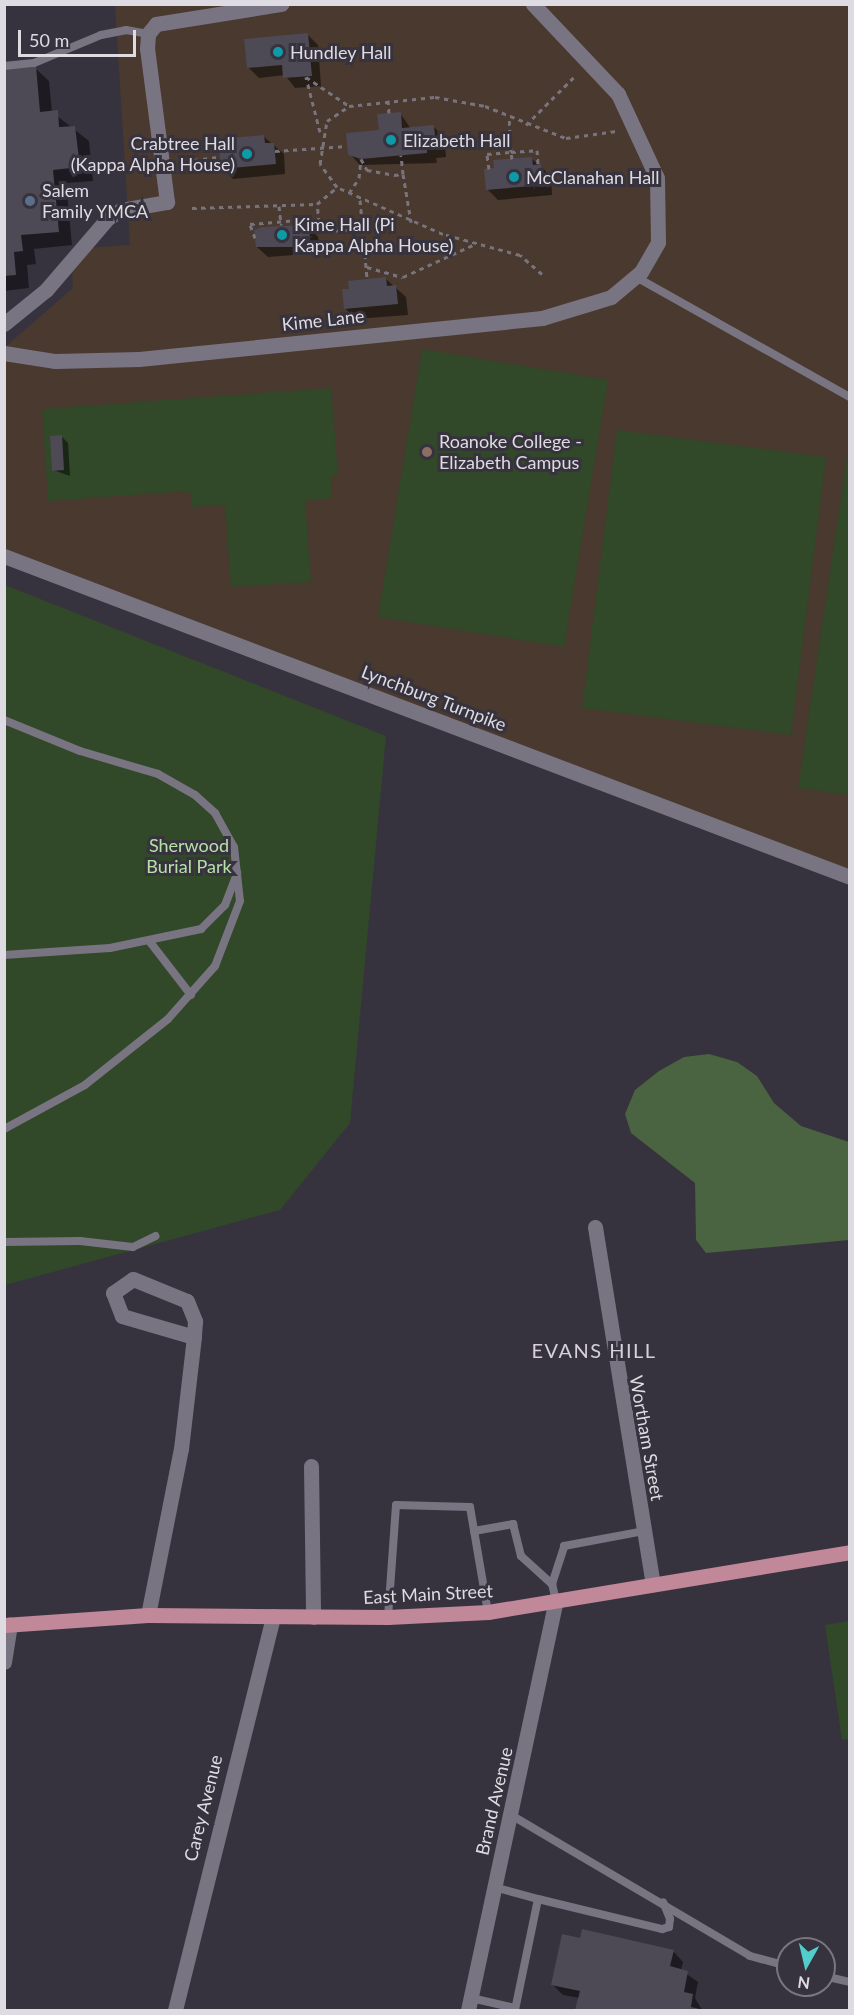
<!DOCTYPE html>
<style>
body{margin:0}
#map{position:relative;width:854px;height:2015px;overflow:hidden;background:#37333e;font-family:Lato,sans-serif}
div>[style]{position:absolute}
[style*='--x']{left:calc(var(--x)*1px);top:calc(var(--y)*1px);width:calc(var(--w)*1px);rotate:calc(var(--a)*1deg)}
.education>*{inset:0;background:#4a392e}
.green>*{inset:0;background:#314829}
.forest>*{inset:0;background:#4a6340}
.shadow>*{inset:0;background:#0007}
.building>*{inset:0;background:#4d4955}
.path>*{height:3px;margin-top:-1.5px;transform-origin:0;background:repeating-linear-gradient(90deg,#78747e 0 4.5px,transparent 0 9px)}
.service>*{height:8px;margin:-4px;padding:0 4px;transform-origin:4px;border-radius:4px;background:#797482}
.minor>*{height:15px;margin:-7.5px;padding:0 7.5px;transform-origin:7.5px;border-radius:7.5px;background:#797482}
.tertiary>*{height:15px;margin:-7.5px;padding:0 7.5px;transform-origin:7.5px;border-radius:7.5px;background:#797482}
.primary>*{height:15px;margin:-7.5px;padding:0 7.5px;transform-origin:7.5px;border-radius:7.5px;background:#c08898}
.dots>*{width:16px;height:16px;translate:-50% -50%;box-sizing:border-box;border:3px solid #37333e;border-radius:50%}
span{translate:-50% -50%;white-space:nowrap;text-align:center;line-height:1.15;-webkit-text-stroke:6px #37333e;paint-order:stroke}
.poi-label{font-size:18px;color:#dedbe2}
.left{translate:0 -50%;text-align:left}
.right{translate:-100% -50%;text-align:right}
.street-label{font-size:18px;color:#dedbe2}
.park-label{font-size:18px;color:#b6e1a6}
.neighbourhood-label{font-size:20px;color:#d5d0de;letter-spacing:1.5px}
.frame{position:absolute;inset:0;border:6px solid #dedbe2;pointer-events:none}
.north{position:absolute;left:776px;top:1937px;width:60px;height:60px;box-sizing:border-box;background:#37333e;border:2px solid #7a7680;border-radius:50%;rotate:188deg;font-size:16px;font-weight:700;line-height:24px;text-align:center;color:#dedbe2}
.north::after{content:'';display:block;margin:auto;width:21px;height:27px;background:#52cdcc;clip-path:polygon(50% 0,100% 100%,50% 72%,0 100%)}
.scale{position:absolute;left:18px;top:30px;width:118px;height:27px;box-sizing:border-box;border:3px solid #dedbe2;border-top:0;padding-left:8px;font-size:18px;line-height:21px;white-space:nowrap;color:#dedbe2;-webkit-text-stroke:4px #37333e;paint-order:stroke}
</style>
<div id="map">
<div class="education">
<div style="clip-path:polygon(115px 5px,849px 5px,849px 877px,5px 556px,4px 348px,73px 288px,71px 249px,130px 245px)"></div>
</div>
<div class="green">
<div style="clip-path:polygon(422px 349px,608px 380px,564px 647px,378px 617px)"></div>
<div style="clip-path:polygon(331px 388px,338px 475px,331px 476px,332px 498px,305px 501px,311px 582px,231px 587px,225px 505px,192px 507px,190px 491px,48px 501px,42px 409px)"></div>
<div style="clip-path:polygon(617px 430px,826px 457px,791px 735px,582px 708px)"></div>
<div style="clip-path:polygon(849px 443px,849px 795px,798px 788px)"></div>
<div style="clip-path:polygon(5px 585px,386px 736px,350px 1123px,280px 1210px,5px 1285px)"></div>
<div style="clip-path:polygon(849px 1621px,849px 1739px,842px 1740px,825px 1625px)"></div>
</div>
<div class="forest">
<div style="clip-path:polygon(709px 1054px,737px 1062px,757px 1076px,774px 1103px,801px 1126px,849px 1142px,849px 1240px,706px 1253px,696px 1240px,695px 1183px,631px 1133px,625px 1114px,635px 1090px,659px 1071px,684px 1057px)"></div>
</div>
<div class="shadow">
<div style="clip-path:polygon(308px 35px,318px 45px,321px 86px,295px 88px,285px 75px,259px 78px,248px 67px)"></div>
<div style="clip-path:polygon(35px 68px,49px 81px,52px 112px,89px 141px,93px 181px,66px 183px,72px 245px,34px 249px,36px 264px,27px 265px,29px 288px,4px 291px,4px 71px)"></div>
<div style="clip-path:polygon(400px 113px,411px 129px,434px 127px,444px 137px,446px 157px,436px 158px,437px 163px,360px 165px,350px 154px)"></div>
<div style="clip-path:polygon(263px 136px,284px 154px,285px 174px,233px 179px,223px 169px)"></div>
<div style="clip-path:polygon(532px 159px,551px 176px,552px 195px,498px 200px,488px 190px)"></div>
<div style="clip-path:polygon(308px 226px,318px 237px,320px 253px,268px 257px,257px 247px)"></div>
<div style="clip-path:polygon(386px 279px,406px 297px,408px 315px,355px 319px,345px 308px)"></div>
<div style="clip-path:polygon(62px 437px,68px 443px,70px 476px,53px 470px)"></div>
<div style="clip-path:polygon(673px 1951px,683px 1962px,681px 1970px,698px 1982px,695px 1998px,702px 2010px,577px 2010px,580px 1998px,563px 1995px,552px 1984px)"></div>
</div>
<div class="building">
<div style="clip-path:polygon(308px 33px,312px 76px,283px 78px,282px 65px,247px 68px,244px 39px)"></div>
<div style="clip-path:polygon(36px 66px,40px 112px,58px 110px,59px 127px,75px 126px,80px 167px,53px 170px,59px 232px,21px 235px,23px 251px,14px 252px,16px 275px,4px 276px,4px 69px)"></div>
<div style="clip-path:polygon(401px 112px,402px 128px,434px 125px,436px 147px,427px 148px,427px 153px,361px 159px,348px 155px,346px 133px,379px 130px,377px 114px)"></div>
<div style="clip-path:polygon(264px 135px,265px 143px,274px 143px,276px 164px,221px 169px,219px 148px,229px 147px,228px 138px)"></div>
<div style="clip-path:polygon(532px 157px,533px 165px,541px 164px,543px 185px,486px 190px,484px 169px,494px 168px,493px 160px)"></div>
<div style="clip-path:polygon(309px 225px,310px 243px,302px 247px,256px 247px,254px 230px,262px 227px)"></div>
<div style="clip-path:polygon(386px 277px,387px 286px,396px 285px,398px 304px,344px 309px,342px 289px,349px 289px,348px 281px)"></div>
<div style="clip-path:polygon(62px 435px,64px 470px,52px 471px,50px 436px)"></div>
<div style="clip-path:polygon(582px 1929px,674px 1950px,670px 1966px,688px 1971px,684px 1992px,693px 1994px,691px 2007px,704px 2010px,575px 2010px,580px 1991px,551px 1985px,562px 1934px,580px 1938px)"></div>
</div>
<div class="path">
<div style="--x:388;--y:100;--w:13;--a:86"></div>
<div style="--x:526;--y:125;--w:68;--a:-45"></div>
<div style="--x:320;--y:132;--w:57;--a:-104.3"></div>
<div style="--x:306;--y:77;--w:52;--a:34"></div>
<div style="--x:275;--y:151;--w:72;--a:-4"></div>
<div style="--x:512;--y:159;--w:7;--a:-98"></div>
<div style="--x:511;--y:152;--w:26;--a:-4"></div>
<div style="--x:537;--y:150;--w:15;--a:86"></div>
<div style="--x:194;--y:160;--w:26;--a:-7"></div>
<div style="--x:489;--y:169;--w:15;--a:-98"></div>
<div style="--x:487;--y:154;--w:24;--a:-5"></div>
<div style="--x:511;--y:152;--w:35;--a:-93"></div>
<div style="--x:403;--y:174;--w:49;--a:80.5"></div>
<div style="--x:349;--y:193;--w:18;--a:-56"></div>
<div style="--x:359;--y:178;--w:19;--a:-84"></div>
<div style="--x:361;--y:159;--w:13;--a:61"></div>
<div style="--x:367;--y:170;--w:27;--a:10"></div>
<div style="--x:394;--y:175;--w:9;--a:-6"></div>
<div style="--x:403;--y:174;--w:19;--a:-96"></div>
<div style="--x:360;--y:200;--w:79;--a:84.9"></div>
<div style="--x:279;--y:206;--w:19;--a:84"></div>
<div style="--x:192;--y:208;--w:125;--a:-1.8"></div>
<div style="--x:320;--y:231;--w:27;--a:-96"></div>
<div style="--x:317;--y:204;--w:26;--a:-40"></div>
<div style="--x:309;--y:232;--w:54;--a:-3.2"></div>
<div style="--x:255;--y:238;--w:15;--a:-110"></div>
<div style="--x:250;--y:224;--w:60;--a:-4.8"></div>
<div style="--x:310;--y:219;--w:13;--a:86"></div>
<div style="--x:367;--y:267;--w:37;--a:16"></div>
<div style="--x:403;--y:277;--w:79;--a:-24.6"></div>
<div style="--x:542;--y:274;--w:29;--a:-139"></div>
<div style="--x:520;--y:255;--w:80;--a:-164.7"></div>
<div style="--x:443;--y:234;--w:116;--a:-156.1"></div>
<div style="--x:337;--y:187;--w:29;--a:-126"></div>
<div style="--x:320;--y:164;--w:44;--a:-80.8"></div>
<div style="--x:327;--y:121;--w:27;--a:-34"></div>
<div style="--x:349;--y:106;--w:86;--a:-6"></div>
<div style="--x:435;--y:97;--w:51;--a:10.2"></div>
<div style="--x:485;--y:106;--w:87;--a:21.6"></div>
<div style="--x:566;--y:138;--w:51;--a:-7.8"></div>
</div>
<div class="service">
<div style="--x:4;--y:66;--w:30;--a:-6"></div>
<div style="--x:34;--y:63;--w:73;--a:-22.7"></div>
<div style="--x:101;--y:35;--w:25;--a:-11"></div>
<div style="--x:126;--y:30;--w:22;--a:10"></div>
<div style="--x:636;--y:277;--w:245;--a:29.3"></div>
<div style="--x:4;--y:720;--w:82;--a:22.2"></div>
<div style="--x:80;--y:751;--w:81;--a:16.4"></div>
<div style="--x:158;--y:774;--w:43;--a:29.6"></div>
<div style="--x:195;--y:795;--w:27;--a:42"></div>
<div style="--x:215;--y:813;--w:39;--a:61"></div>
<div style="--x:234;--y:847;--w:54;--a:83.7"></div>
<div style="--x:240;--y:901;--w:70;--a:111"></div>
<div style="--x:215;--y:966;--w:71;--a:131.6"></div>
<div style="--x:168;--y:1019;--w:106;--a:141.5"></div>
<div style="--x:85;--y:1085;--w:92;--a:151.5"></div>
<div style="--x:150;--y:942;--w:67;--a:52.3"></div>
<div style="--x:4;--y:955;--w:106;--a:-3.8"></div>
<div style="--x:110;--y:948;--w:93;--a:-11.8"></div>
<div style="--x:201;--y:929;--w:34;--a:-45"></div>
<div style="--x:225;--y:905;--w:34;--a:-69"></div>
<div style="--x:4;--y:1242;--w:76;--a:-0.8"></div>
<div style="--x:80;--y:1241;--w:53;--a:6.5"></div>
<div style="--x:133;--y:1247;--w:25;--a:-26"></div>
<div style="--x:474;--y:1531;--w:40;--a:-10"></div>
<div style="--x:513;--y:1524;--w:33;--a:76"></div>
<div style="--x:521;--y:1556;--w:42;--a:42.1"></div>
<div style="--x:556;--y:1601;--w:17;--a:-103"></div>
<div style="--x:552;--y:1584;--w:40;--a:-72"></div>
<div style="--x:564;--y:1546;--w:81;--a:-10.6"></div>
<div style="--x:388;--y:1617;--w:112;--a:-85.9"></div>
<div style="--x:396;--y:1505;--w:74;--a:1.5"></div>
<div style="--x:470;--y:1507;--w:107;--a:80.3"></div>
<div style="--x:511;--y:1815;--w:277;--a:30.5"></div>
<div style="--x:750;--y:1956;--w:39;--a:15"></div>
<div style="--x:494;--y:1887;--w:46;--a:15.3"></div>
<div style="--x:824;--y:1976;--w:27;--a:13"></div>
<div style="--x:471;--y:1998;--w:45;--a:12.8"></div>
<div style="--x:515;--y:2010;--w:113;--a:-78.3"></div>
<div style="--x:538;--y:1899;--w:128;--a:13.6"></div>
<div style="--x:662;--y:1929;--w:7;--a:-16"></div>
<div style="--x:669;--y:1927;--w:8;--a:-83"></div>
<div style="--x:670;--y:1919;--w:18;--a:-112"></div>
</div>
<div class="minor">
<div style="--x:4;--y:324;--w:54;--a:-39"></div>
<div style="--x:46;--y:290;--w:95;--a:-49.3"></div>
<div style="--x:108;--y:218;--w:15;--a:-32"></div>
<div style="--x:121;--y:210;--w:47;--a:-9.9"></div>
<div style="--x:167;--y:202;--w:154;--a:-97.4"></div>
<div style="--x:147;--y:49;--w:15;--a:-86"></div>
<div style="--x:148;--y:34;--w:13;--a:-51"></div>
<div style="--x:156;--y:24;--w:127;--a:-9.1"></div>
<div style="--x:4;--y:353;--w:52;--a:8.9"></div>
<div style="--x:55;--y:361;--w:84;--a:-1.4"></div>
<div style="--x:139;--y:359;--w:405;--a:-5.8"></div>
<div style="--x:542;--y:318;--w:72;--a:-16.9"></div>
<div style="--x:611;--y:297;--w:39;--a:-40"></div>
<div style="--x:641;--y:272;--w:34;--a:-60"></div>
<div style="--x:658;--y:242;--w:64;--a:-90.9"></div>
<div style="--x:657;--y:178;--w:93;--a:-114.9"></div>
<div style="--x:618;--y:94;--w:124;--a:-133.4"></div>
<div style="--x:595;--y:1227;--w:362;--a:80.8"></div>
<div style="--x:133;--y:1279;--w:58;--a:22.2"></div>
<div style="--x:187;--y:1301;--w:22;--a:68"></div>
<div style="--x:195;--y:1321;--w:16;--a:94"></div>
<div style="--x:194;--y:1337;--w:75;--a:-163.7"></div>
<div style="--x:122;--y:1316;--w:25;--a:-111"></div>
<div style="--x:113;--y:1293;--w:24;--a:-35"></div>
<div style="--x:311;--y:1466;--w:151;--a:89.2"></div>
<div style="--x:148;--y:1615;--w:169;--a:-78.8"></div>
<div style="--x:181;--y:1449;--w:113;--a:-83.4"></div>
<div style="--x:4;--y:1662;--w:38;--a:-81"></div>
<div style="--x:175;--y:2010;--w:406;--a:-76"></div>
<div style="--x:468;--y:2010;--w:418;--a:-77.9"></div>
</div>
<div class="tertiary">
<div style="--x:4;--y:556;--w:905;--a:20.78"></div>
</div>
<div class="primary">
<div style="--x:4;--y:1625;--w:144;--a:-4"></div>
<div style="--x:148;--y:1615;--w:240;--a:0.5"></div>
<div style="--x:388;--y:1617;--w:100;--a:-2.9"></div>
<div style="--x:488;--y:1612;--w:367;--a:-9.4"></div>
</div>
<div class="dots">
<div style="left:278px;top:52px;background:#0f9aa8"></div>
<div style="left:391px;top:140px;background:#0f9aa8"></div>
<div style="left:247px;top:154px;background:#0f9aa8"></div>
<div style="left:514px;top:177px;background:#0f9aa8"></div>
<div style="left:30px;top:201px;background:#5c6f8a"></div>
<div style="left:282px;top:235px;background:#0f9aa8"></div>
<div style="left:427px;top:452px;background:#8d6e63"></div>
</div>
<div class="poi-label">
<span class="left" style="left:290px;top:52px">Hundley Hall</span>
<span class="left" style="left:403px;top:140px">Elizabeth Hall</span>
<span class="right" style="left:235px;top:154px">Crabtree Hall<br>(Kappa Alpha House)</span>
<span class="left" style="left:526px;top:177px">McClanahan Hall</span>
<span class="left" style="left:42px;top:201px">Salem<br>Family YMCA</span>
<span class="left" style="left:294px;top:235px">Kime Hall (Pi<br>Kappa Alpha House)</span>
<span class="left" style="left:439px;top:452px">Roanoke College -<br>Elizabeth Campus</span>
</div>
<div class="street-label">
<span style="left:323px;top:320px;rotate:-6deg">Kime Lane</span>
<span style="left:434px;top:698px;rotate:21deg">Lynchburg Turnpike</span>
<span style="left:647px;top:1438px;rotate:80deg">Wortham Street</span>
<span style="left:428px;top:1594px;rotate:-3deg">East Main Street</span>
<span style="left:494px;top:1801px;rotate:-77deg">Brand Avenue</span>
<span style="left:203px;top:1808px;rotate:-76deg">Carey Avenue</span>
</div>
<div class="park-label">
<span style="left:189px;top:856px">Sherwood<br>Burial Park</span>
</div>
<div class="neighbourhood-label">
<span style="left:594px;top:1350px">EVANS HILL</span>
</div>
<div class="frame"></div>
<div class="north">N</div>
<div class="scale">50 m</div>
</div>
